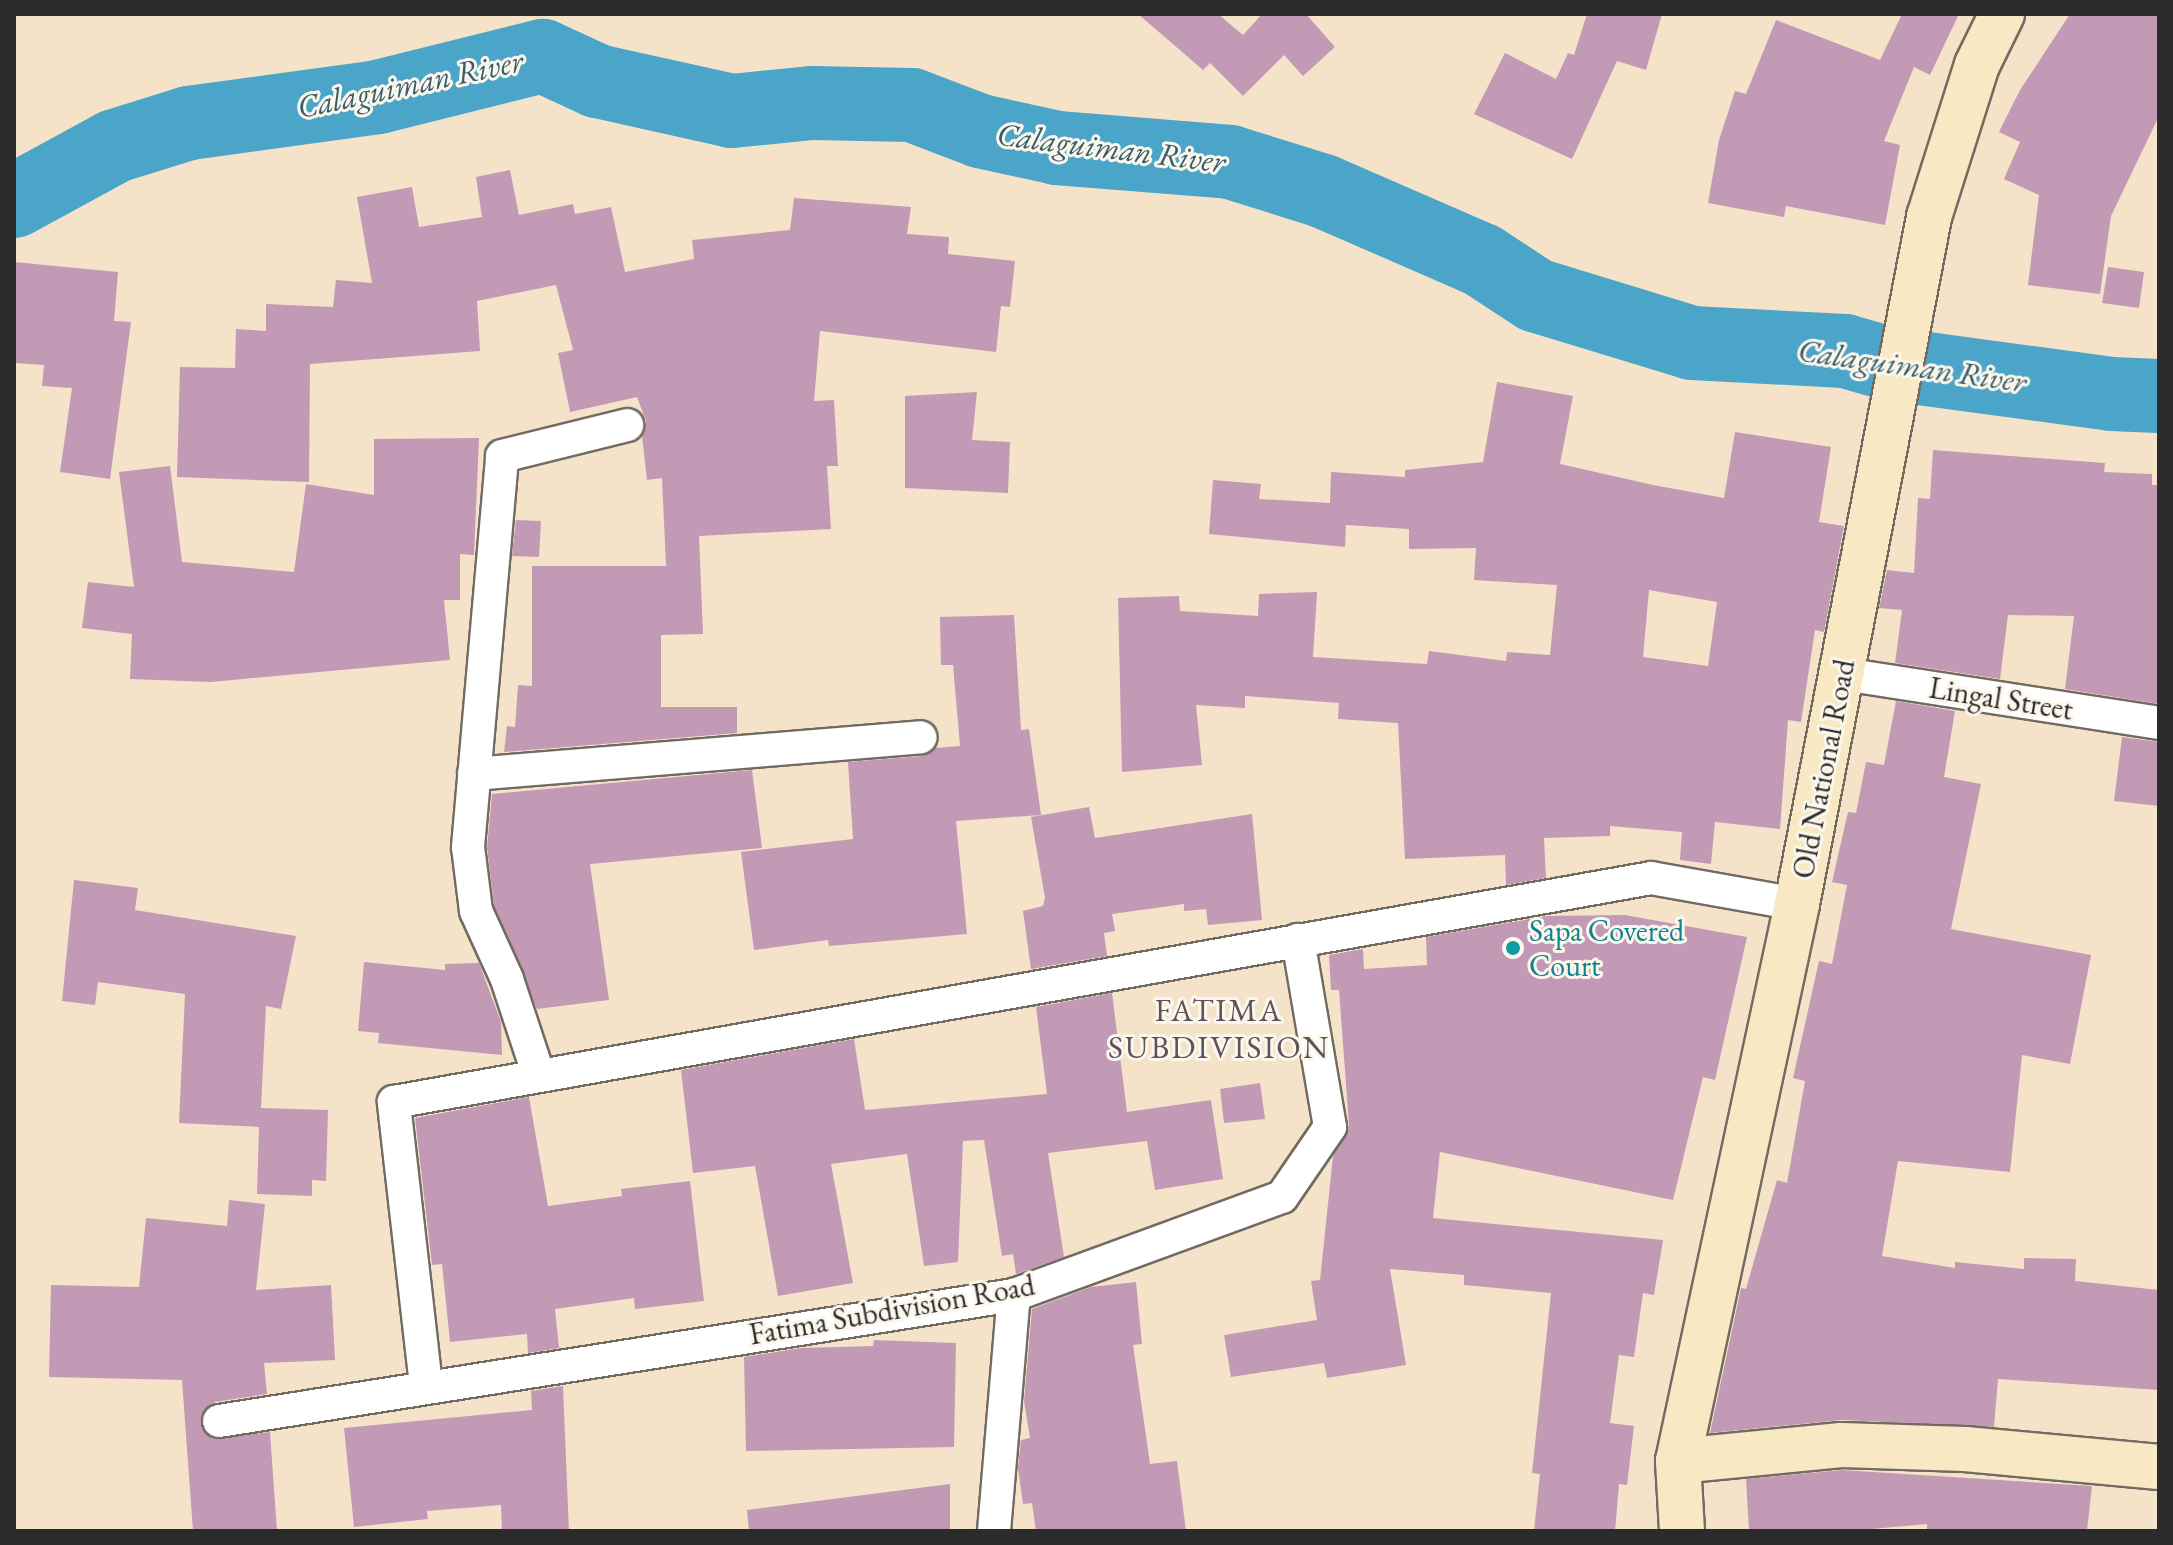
<!DOCTYPE html>
<style>
body{margin:0}
#map{position:relative;width:2173px;height:1545px;overflow:hidden;background:#f5e3c9;font-family:"EB Garamond",serif}
div>[style]{position:absolute}
[style*='--x']{left:calc(var(--x)*1px);top:calc(var(--y)*1px);width:calc(var(--w)*1px);rotate:calc(var(--a)*1deg)}
.river>*{height:74px;margin:-37px;padding:0 37px;transform-origin:37px;border-radius:37px;background:#4aa5c8}
.building>*{inset:0;background:#c29ab5}
.roads{filter:drop-shadow(2px 0 #726b62) drop-shadow(-2px 0 #726b62) drop-shadow(0 2px #726b62) drop-shadow(0 -2px #726b62)}
.minor>*{height:32px;margin:-16px;padding:0 16px;transform-origin:16px;border-radius:16px;background:#fff}
.secondary>*{height:44px;margin:-22px;padding:0 22px;transform-origin:22px;border-radius:22px;background:#f8e8c3}
.dots>*{width:22px;height:22px;translate:-50% -50%;box-sizing:border-box;border:4px solid #fbf7ec;border-radius:50%}
span{translate:-50% -50%;white-space:nowrap;text-align:center;line-height:1.15;-webkit-text-stroke:6px #fbf7ec;paint-order:stroke}
.street-label{font-size:30px;color:#2b2b2b}
.culture-label{font-size:30px;color:#0d838f}
.left{translate:0 -50%;text-align:left}
.water-label{font-size:32px;color:#375c6a;font-style:italic}
.neighbourhood-label{font-size:32px;color:#60525b;letter-spacing:2px}
.frame{position:absolute;inset:0;border:16px solid #2b2b2b;pointer-events:none}
</style>
<div id="map">
<div class="river">
<div style="--x:14;--y:201;--w:115;--a:-28.6"></div>
<div style="--x:115;--y:146;--w:77;--a:-17.3"></div>
<div style="--x:189;--y:123;--w:191;--a:-7.8"></div>
<div style="--x:378;--y:97;--w:170;--a:-14"></div>
<div style="--x:543;--y:56;--w:60;--a:24.8"></div>
<div style="--x:597;--y:81;--w:138;--a:12.5"></div>
<div style="--x:732;--y:111;--w:80;--a:-5.7"></div>
<div style="--x:812;--y:103;--w:100;--a:1.1"></div>
<div style="--x:912;--y:105;--w:73;--a:20.9"></div>
<div style="--x:980;--y:131;--w:79;--a:12.4"></div>
<div style="--x:1057;--y:148;--w:174;--a:4.6"></div>
<div style="--x:1230;--y:162;--w:97;--a:17.3"></div>
<div style="--x:1323;--y:191;--w:173;--a:23.5"></div>
<div style="--x:1482;--y:260;--w:64;--a:33.4"></div>
<div style="--x:1535;--y:295;--w:164;--a:17"></div>
<div style="--x:1692;--y:343;--w:153;--a:3"></div>
<div style="--x:1845;--y:351;--w:47;--a:16.1"></div>
<div style="--x:1890;--y:364;--w:223;--a:7.7"></div>
<div style="--x:2111;--y:394;--w:48;--a:2.4"></div>
</div>
<div class="building">
<div style="clip-path:polygon(1138px 14px,1218px 14px,1243px 35px,1262px 14px,1306px 14px,1335px 47px,1303px 76px,1284px 55px,1243px 96px,1210px 63px,1203px 70px)"></div>
<div style="clip-path:polygon(1587px 14px,1662px 14px,1646px 70px,1617px 61px,1572px 159px,1474px 114px,1505px 53px,1556px 79px,1568px 53px,1574px 55px)"></div>
<div style="clip-path:polygon(1902px 14px,1959px 14px,1930px 75px,1914px 67px,1884px 141px,1900px 145px,1885px 225px,1786px 206px,1784px 217px,1708px 203px,1719px 140px,1735px 91px,1746px 94px,1776px 20px,1880px 60px)"></div>
<div style="clip-path:polygon(2070px 14px,2159px 14px,2159px 116px,2111px 216px,2100px 294px,2028px 285px,2039px 195px,2004px 179px,2020px 142px,1999px 132px,2020px 90px)"></div>
<div style="clip-path:polygon(510px 170px,519px 215px,573px 204px,575px 214px,611px 207px,625px 272px,694px 259px,692px 240px,790px 230px,794px 198px,911px 207px,907px 234px,949px 237px,948px 254px,1015px 261px,1010px 307px,1001px 306px,996px 352px,820px 331px,814px 401px,834px 400px,838px 466px,827px 466px,831px 529px,699px 536px,703px 634px,661px 635px,661px 707px,737px 707px,737px 733px,504px 752px,507px 726px,515px 727px,518px 685px,532px 686px,532px 566px,666px 566px,662px 478px,647px 480px,642px 436px,646px 421px,637px 397px,570px 412px,558px 353px,573px 350px,556px 285px,477px 301px,480px 351px,310px 364px,309px 482px,177px 477px,180px 367px,235px 368px,236px 329px,266px 331px,266px 304px,333px 307px,336px 280px,372px 283px,357px 197px,412px 187px,419px 227px,482px 217px,476px 177px)"></div>
<div style="clip-path:polygon(14px 262px,118px 272px,114px 321px,131px 322px,110px 479px,60px 472px,72px 388px,42px 386px,44px 365px,14px 363px)"></div>
<div style="clip-path:polygon(2108px 267px,2144px 272px,2139px 308px,2102px 303px)"></div>
<div style="clip-path:polygon(evenodd,1497px 382px,1573px 396px,1560px 464px,1653px 485px,1724px 498px,1735px 432px,1831px 447px,1819px 522px,1844px 526px,1824px 632px,1815px 630px,1801px 722px,1788px 720px,1780px 829px,1715px 822px,1711px 864px,1680px 860px,1682px 832px,1610px 826px,1610px 836px,1544px 838px,1546px 878px,1506px 885px,1505px 855px,1405px 859px,1398px 723px,1338px 719px,1339px 703px,1245px 696px,1245px 708px,1196px 705px,1202px 765px,1122px 772px,1118px 598px,1179px 596px,1180px 611px,1258px 616px,1259px 594px,1317px 592px,1313px 657px,1427px 664px,1429px 651px,1506px 661px,1507px 652px,1550px 655px,1557px 585px,1474px 580px,1476px 548px,1409px 549px,1409px 529px,1346px 525px,1345px 547px,1209px 534px,1213px 480px,1261px 484px,1259px 499px,1330px 503px,1331px 472px,1405px 477px,1405px 470px,1483px 462px,1497px 382px,1649px 590px,1717px 602px,1708px 666px,1643px 657px,1649px 590px)"></div>
<div style="clip-path:polygon(977px 392px,972px 440px,1010px 442px,1008px 493px,905px 488px,905px 396px)"></div>
<div style="clip-path:polygon(479px 438px,474px 555px,460px 554px,460px 600px,444px 600px,450px 660px,211px 682px,130px 679px,132px 634px,82px 628px,88px 582px,134px 587px,119px 472px,170px 466px,182px 562px,294px 572px,306px 484px,374px 495px,374px 439px)"></div>
<div style="clip-path:polygon(1933px 450px,2105px 463px,2104px 472px,2152px 474px,2152px 485px,2159px 485px,2159px 704px,2065px 689px,2074px 616px,2008px 615px,2000px 679px,1895px 663px,1902px 610px,1879px 608px,1887px 570px,1914px 573px,1918px 498px,1930px 499px)"></div>
<div style="clip-path:polygon(516px 520px,541px 521px,539px 557px,512px 556px)"></div>
<div style="clip-path:polygon(1014px 615px,1021px 730px,1029px 729px,1041px 815px,956px 821px,967px 934px,829px 946px,828px 940px,754px 950px,741px 852px,853px 839px,848px 762px,922px 756px,935px 748px,960px 746px,953px 665px,941px 665px,940px 617px)"></div>
<div style="clip-path:polygon(1896px 701px,1955px 711px,1944px 777px,1981px 784px,1951px 929px,2091px 955px,2070px 1064px,2022px 1055px,2010px 1172px,1898px 1161px,1882px 1256px,1955px 1268px,1955px 1262px,2024px 1269px,2024px 1258px,2076px 1259px,2075px 1281px,2159px 1290px,2159px 1390px,1998px 1379px,1994px 1427px,1842px 1420px,1710px 1433px,1741px 1288px,1746px 1289px,1777px 1180px,1787px 1183px,1805px 1081px,1793px 1078px,1819px 961px,1832px 964px,1847px 885px,1832px 882px,1848px 812px,1856px 813px,1866px 762px,1884px 765px)"></div>
<div style="clip-path:polygon(2122px 737px,2159px 742px,2159px 806px,2114px 801px)"></div>
<div style="clip-path:polygon(752px 770px,762px 848px,590px 864px,609px 1000px,537px 1009px,494px 906px,487px 847px,492px 794px)"></div>
<div style="clip-path:polygon(1089px 807px,1095px 838px,1252px 814px,1262px 920px,1208px 925px,1206px 909px,1184px 911px,1184px 904px,1112px 914px,1115px 931px,1104px 933px,1107px 956px,1031px 969px,1023px 911px,1043px 906px,1045px 898px,1031px 817px)"></div>
<div style="clip-path:polygon(74px 880px,138px 888px,135px 910px,296px 936px,281px 1009px,266px 1006px,261px 1108px,328px 1110px,326px 1181px,312px 1180px,312px 1196px,257px 1194px,259px 1127px,179px 1123px,185px 994px,98px 982px,95px 1005px,62px 1001px)"></div>
<div style="clip-path:polygon(1625px 915px,1747px 937px,1715px 1080px,1703px 1077px,1673px 1200px,1440px 1152px,1433px 1218px,1663px 1240px,1654px 1295px,1643px 1293px,1634px 1357px,1619px 1355px,1610px 1423px,1634px 1426px,1627px 1485px,1619px 1484px,1615px 1531px,1534px 1531px,1540px 1474px,1532px 1473px,1551px 1293px,1464px 1285px,1464px 1275px,1390px 1269px,1406px 1365px,1327px 1378px,1324px 1363px,1231px 1377px,1224px 1335px,1317px 1320px,1311px 1281px,1320px 1280px,1333px 1156px,1349px 1125px,1339px 990px,1331px 990px,1329px 955px,1363px 949px,1364px 969px,1427px 965px,1426px 937px,1547px 916px)"></div>
<div style="clip-path:polygon(364px 962px,445px 970px,445px 964px,479px 963px,501px 1022px,502px 1055px,378px 1043px,379px 1033px,358px 1031px)"></div>
<div style="clip-path:polygon(1112px 993px,1127px 1112px,1211px 1100px,1223px 1179px,1155px 1190px,1147px 1141px,1048px 1153px,1064px 1257px,1016px 1274px,1013px 1254px,1002px 1256px,984px 1140px,963px 1141px,958px 1262px,924px 1266px,907px 1154px,831px 1164px,853px 1283px,778px 1296px,755px 1166px,693px 1173px,681px 1070px,854px 1039px,865px 1110px,1047px 1094px,1036px 1007px)"></div>
<div style="clip-path:polygon(1260px 1083px,1265px 1119px,1224px 1123px,1220px 1089px)"></div>
<div style="clip-path:polygon(529px 1097px,548px 1206px,622px 1196px,621px 1189px,690px 1181px,704px 1301px,635px 1309px,634px 1298px,555px 1309px,559px 1348px,528px 1353px,527px 1334px,450px 1342px,442px 1264px,432px 1265px,415px 1118px)"></div>
<div style="clip-path:polygon(229px 1200px,265px 1204px,256px 1290px,331px 1285px,335px 1360px,264px 1363px,267px 1394px,215px 1402px,201px 1415px,204px 1432px,213px 1439px,270px 1432px,277px 1531px,193px 1531px,182px 1380px,49px 1377px,51px 1285px,139px 1287px,146px 1218px,227px 1226px)"></div>
<div style="clip-path:polygon(1136px 1282px,1142px 1344px,1133px 1345px,1150px 1464px,1177px 1461px,1186px 1531px,1036px 1531px,1032px 1503px,1023px 1504px,1018px 1468px,1021px 1440px,1030px 1438px,1024px 1401px,1032px 1309px,1091px 1287px)"></div>
<div style="clip-path:polygon(874px 1340px,956px 1343px,954px 1447px,746px 1451px,744px 1357px,801px 1348px,873px 1346px)"></div>
<div style="clip-path:polygon(563px 1386px,569px 1531px,502px 1531px,501px 1505px,427px 1511px,428px 1519px,354px 1527px,344px 1428px,532px 1410px,531px 1391px)"></div>
<div style="clip-path:polygon(1842px 1470px,2092px 1486px,2087px 1531px,1927px 1531px,1927px 1524px,1850px 1531px,1749px 1531px,1746px 1479px)"></div>
<div style="clip-path:polygon(950px 1484px,950px 1531px,749px 1531px,747px 1510px)"></div>
</div>
<div class="roads">
<div class="minor">
<div style="--x:1843;--y:674;--w:320;--a:8.8"></div>
<div style="--x:474;--y:774;--w:448;--a:-4.7"></div>
<div style="--x:539;--y:1076;--w:102;--a:-108.3"></div>
<div style="--x:507;--y:979;--w:75;--a:-114.5"></div>
<div style="--x:476;--y:911;--w:64;--a:-97.1"></div>
<div style="--x:468;--y:847;--w:392;--a:-85"></div>
<div style="--x:502;--y:456;--w:129;--a:-13.9"></div>
<div style="--x:426;--y:1385;--w:285;--a:-96.5"></div>
<div style="--x:394;--y:1102;--w:1277;--a:-10.1"></div>
<div style="--x:1651;--y:878;--w:148;--a:10.1"></div>
<div style="--x:219;--y:1421;--w:805;--a:-9.01"></div>
<div style="--x:1014;--y:1295;--w:285;--a:-20.1"></div>
<div style="--x:1282;--y:1197;--w:85;--a:-55.6"></div>
<div style="--x:1330;--y:1127;--w:190;--a:-99.7"></div>
<div style="--x:994;--y:1531;--w:237;--a:-85.2"></div>
</div>
<div class="secondary">
<div style="--x:1678;--y:1461;--w:164;--a:-5.6"></div>
<div style="--x:1841;--y:1445;--w:124;--a:1.8"></div>
<div style="--x:1965;--y:1449;--w:195;--a:5.3"></div>
<div style="--x:1682;--y:1531;--w:70;--a:-93.3"></div>
<div style="--x:1678;--y:1461;--w:570;--a:-77.94"></div>
<div style="--x:1797;--y:904;--w:700;--a:-79.12"></div>
<div style="--x:1929;--y:217;--w:159;--a:-72.5"></div>
<div style="--x:1977;--y:65;--w:57;--a:-63.9"></div>
</div>
</div>
<div class="dots">
<div style="left:1513px;top:948px;background:#0f9aa8"></div>
</div>
<div class="street-label">
<span style="left:2001px;top:699px;rotate:9deg">Lingal Street</span>
<span style="left:1824px;top:769px;rotate:-79deg">Old National Road</span>
<span style="left:892px;top:1310px;rotate:-10deg">Fatima Subdivision Road</span>
</div>
<div class="culture-label">
<span class="left" style="left:1529px;top:948px">Sapa Covered<br>Court</span>
</div>
<div class="water-label">
<span style="left:410px;top:84px;rotate:-12deg">Calaguiman River</span>
<span style="left:1111px;top:148px;rotate:7deg">Calaguiman River</span>
<span style="left:1912px;top:366px;rotate:8deg">Calaguiman River</span>
</div>
<div class="neighbourhood-label">
<span style="left:1219px;top:1029px">FATIMA<br>SUBDIVISION</span>
</div>
<div class="frame"></div>
</div>
